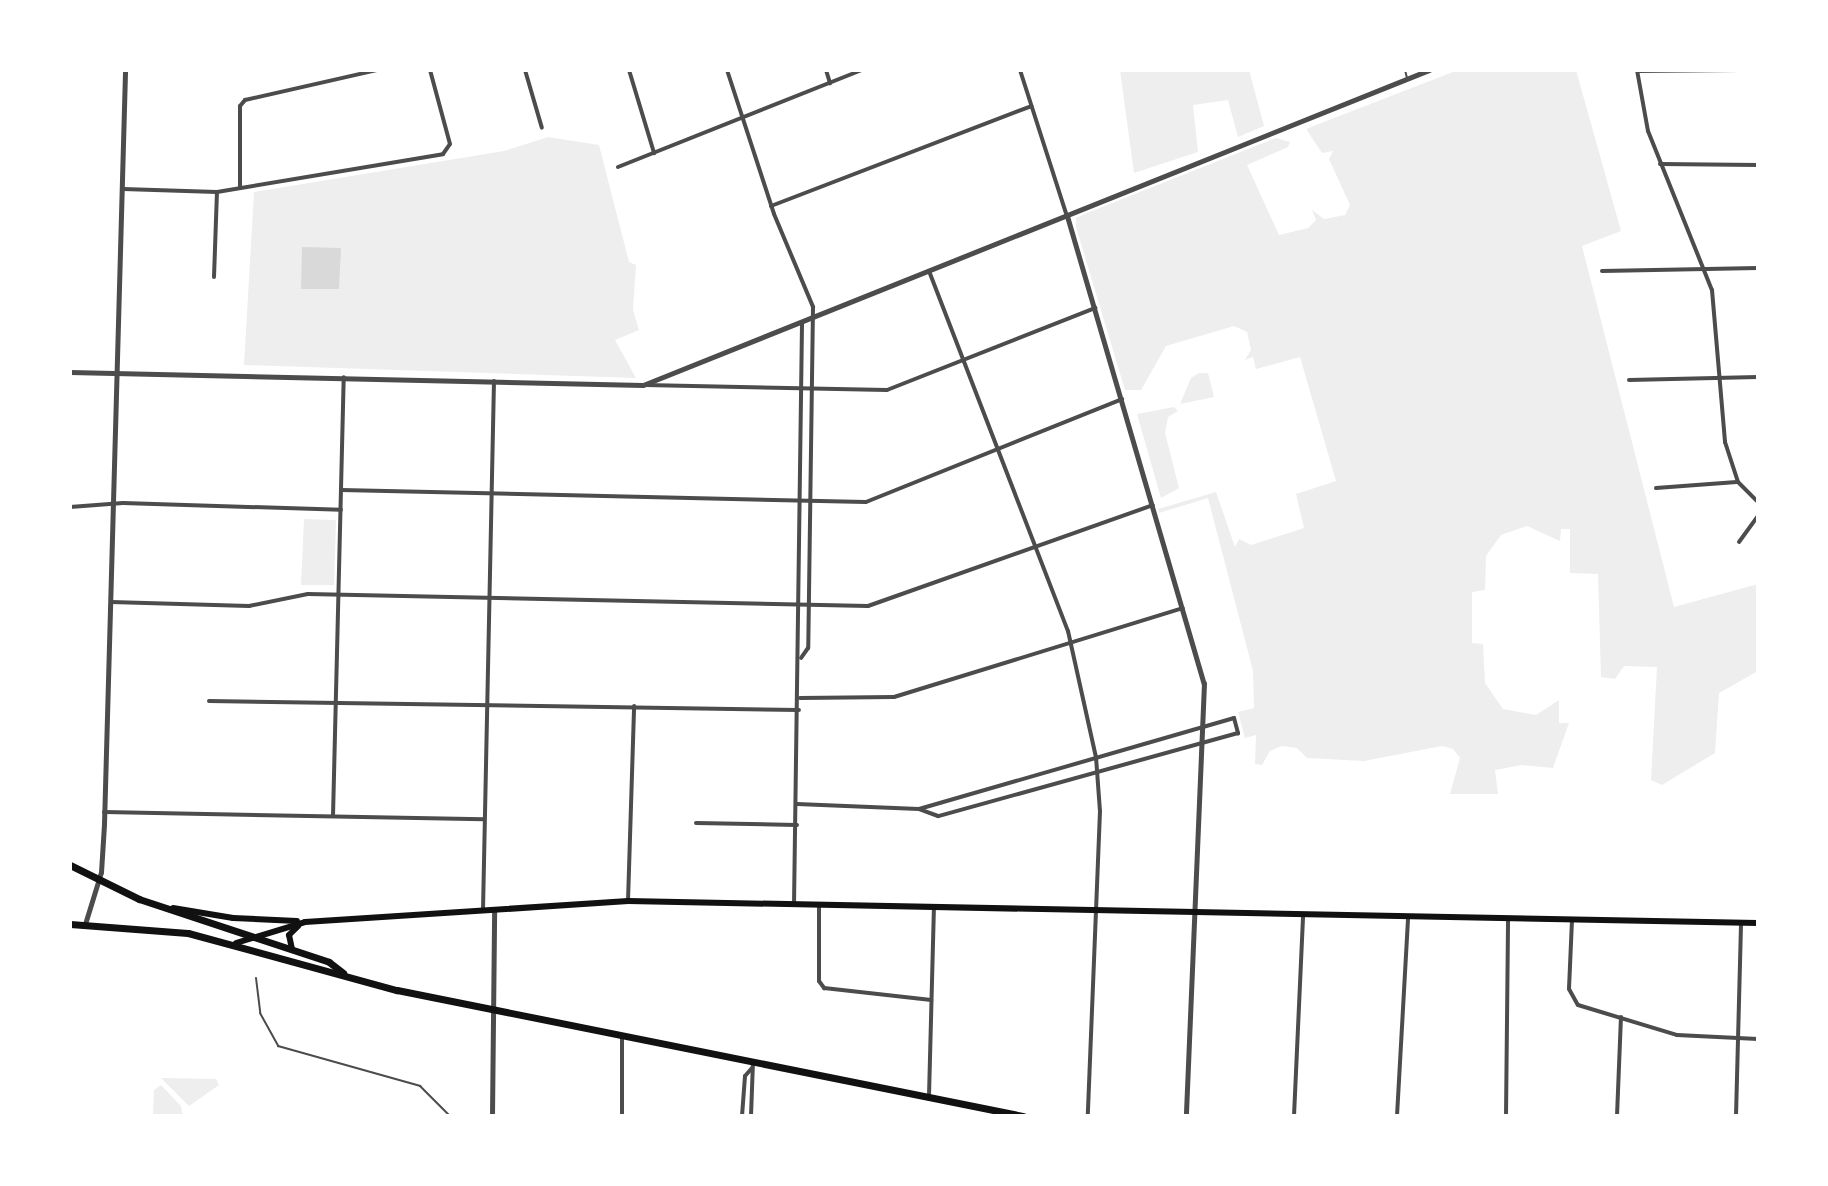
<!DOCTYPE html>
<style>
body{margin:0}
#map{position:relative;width:1828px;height:1186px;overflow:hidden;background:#fff;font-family:Quicksand,sans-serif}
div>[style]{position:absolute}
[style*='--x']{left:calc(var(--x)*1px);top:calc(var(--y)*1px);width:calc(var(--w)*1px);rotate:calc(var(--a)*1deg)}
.green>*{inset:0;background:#eee}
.water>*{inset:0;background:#d9d9d9}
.service>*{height:2px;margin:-1px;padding:0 1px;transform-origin:1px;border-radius:1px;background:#4c4c4c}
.minor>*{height:4px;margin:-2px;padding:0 2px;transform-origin:2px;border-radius:2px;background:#4c4c4c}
.tertiary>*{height:5px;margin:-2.5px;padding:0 2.5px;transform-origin:2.5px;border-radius:2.5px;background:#4c4c4c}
.secondary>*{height:6px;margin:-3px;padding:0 3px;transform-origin:3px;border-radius:3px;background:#111}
.primary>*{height:7px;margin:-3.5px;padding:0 3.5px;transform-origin:3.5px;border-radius:3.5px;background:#111}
span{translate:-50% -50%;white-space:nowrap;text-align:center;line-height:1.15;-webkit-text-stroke:7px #fff;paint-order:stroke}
.frame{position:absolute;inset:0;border:72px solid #fff;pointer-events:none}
</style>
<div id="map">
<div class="green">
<div style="clip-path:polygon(1120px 70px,1249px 70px,1264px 126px,1238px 137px,1228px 100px,1193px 105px,1198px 152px,1134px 173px)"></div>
<div style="clip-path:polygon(1458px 70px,1576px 70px,1621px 231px,1582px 246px,1674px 607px,1758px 584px,1758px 671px,1719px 693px,1715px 753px,1662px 785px,1651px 780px,1657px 667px,1624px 666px,1615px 679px,1601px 677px,1598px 574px,1570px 573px,1570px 529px,1561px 529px,1560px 541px,1527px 526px,1501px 535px,1486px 556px,1485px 590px,1472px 592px,1472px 643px,1483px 644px,1485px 683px,1503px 709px,1536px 715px,1559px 700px,1559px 723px,1569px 723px,1553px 768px,1522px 765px,1495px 770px,1498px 794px,1450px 794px,1460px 758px,1453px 749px,1442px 746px,1364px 761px,1307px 758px,1297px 748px,1282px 746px,1270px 751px,1262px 765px,1255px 764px,1256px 735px,1245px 738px,1238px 712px,1254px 708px,1253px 671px,1208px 498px,1159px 513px,1158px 509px,1216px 492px,1235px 547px,1239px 539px,1251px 545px,1304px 528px,1296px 494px,1336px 481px,1300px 357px,1256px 369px,1253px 357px,1245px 360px,1251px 350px,1247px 332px,1234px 326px,1166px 346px,1141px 390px,1125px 390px,1076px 227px,1076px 218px,1087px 213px,1276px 138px,1290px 142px,1288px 147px,1247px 165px,1279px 235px,1308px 228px,1316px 220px,1312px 210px,1324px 219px,1345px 215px,1350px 205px,1329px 159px,1333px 151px,1322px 153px,1306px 129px)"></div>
<div style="clip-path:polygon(548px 137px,599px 145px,629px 262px,636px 265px,633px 310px,639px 330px,615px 340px,636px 378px,244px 365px,254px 192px,504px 151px)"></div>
<div style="clip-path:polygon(1199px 373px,1208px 373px,1214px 397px,1180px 404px,1191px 378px)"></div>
<div style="clip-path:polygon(1174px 407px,1178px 411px,1168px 417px,1165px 433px,1179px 488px,1161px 498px,1137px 414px)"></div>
<div style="clip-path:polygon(304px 519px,336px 520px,334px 585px,301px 585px)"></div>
<div style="clip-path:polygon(161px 1078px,216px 1079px,219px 1085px,189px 1106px)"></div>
<div style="clip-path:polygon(161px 1085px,181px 1106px,183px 1116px,153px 1116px,154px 1090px)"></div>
</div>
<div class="water">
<div style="clip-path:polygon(302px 247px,341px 248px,339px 289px,301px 289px)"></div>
</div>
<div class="service">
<div style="--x:1405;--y:70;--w:8;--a:76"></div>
<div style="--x:256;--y:978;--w:35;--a:83"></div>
<div style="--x:260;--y:1013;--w:38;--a:61"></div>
<div style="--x:278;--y:1046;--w:148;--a:15.7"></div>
<div style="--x:420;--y:1086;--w:42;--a:45"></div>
</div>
<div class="minor">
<div style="--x:525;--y:70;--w:60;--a:73.7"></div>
<div style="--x:629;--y:70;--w:87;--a:73.2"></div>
<div style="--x:727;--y:70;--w:151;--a:71.9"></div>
<div style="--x:774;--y:214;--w:101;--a:67.2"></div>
<div style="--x:813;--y:307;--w:341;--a:90.8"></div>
<div style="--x:808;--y:648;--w:12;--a:125"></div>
<div style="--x:826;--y:70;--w:14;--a:73"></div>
<div style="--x:1020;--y:70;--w:153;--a:72.2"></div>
<div style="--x:1637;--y:70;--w:62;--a:79.8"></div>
<div style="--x:1648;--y:131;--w:171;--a:68.1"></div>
<div style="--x:1712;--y:290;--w:153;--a:85.1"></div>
<div style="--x:1725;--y:442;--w:42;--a:72"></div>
<div style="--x:1738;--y:482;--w:28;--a:45"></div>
<div style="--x:1638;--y:71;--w:102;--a:-0.6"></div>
<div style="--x:1660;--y:164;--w:98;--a:0.6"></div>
<div style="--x:618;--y:167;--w:263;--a:-21.7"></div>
<div style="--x:240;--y:188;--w:82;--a:-90"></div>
<div style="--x:240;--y:106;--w:8;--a:-50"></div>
<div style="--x:245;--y:100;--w:135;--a:-12.8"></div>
<div style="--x:123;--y:189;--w:94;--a:1.8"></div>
<div style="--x:217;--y:192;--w:229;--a:-9.5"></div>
<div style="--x:443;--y:154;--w:12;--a:-55"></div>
<div style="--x:450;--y:144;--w:77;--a:-105.1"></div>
<div style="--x:771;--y:206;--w:279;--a:-21"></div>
<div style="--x:929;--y:271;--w:386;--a:68.9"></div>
<div style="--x:1068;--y:631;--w:129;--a:77.5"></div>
<div style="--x:1096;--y:757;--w:54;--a:85.8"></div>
<div style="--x:1100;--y:811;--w:305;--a:92.3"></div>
<div style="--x:1602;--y:271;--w:156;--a:-1.1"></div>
<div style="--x:214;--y:277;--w:85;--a:-88"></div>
<div style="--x:1629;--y:380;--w:129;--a:-1.3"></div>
<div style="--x:645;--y:385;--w:242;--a:1.2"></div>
<div style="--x:887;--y:390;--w:224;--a:-21.5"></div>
<div style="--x:1656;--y:488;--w:81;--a:-4.2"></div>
<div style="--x:341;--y:490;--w:525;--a:1.31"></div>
<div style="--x:866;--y:502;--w:276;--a:-21.9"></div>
<div style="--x:70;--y:507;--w:53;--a:-4.3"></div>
<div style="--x:123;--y:503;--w:218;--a:1.8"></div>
<div style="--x:1739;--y:542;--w:32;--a:-54"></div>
<div style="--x:111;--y:602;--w:138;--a:1.7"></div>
<div style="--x:249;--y:606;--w:60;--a:-11.5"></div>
<div style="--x:308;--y:594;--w:560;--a:1.23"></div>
<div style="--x:868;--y:606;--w:302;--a:-19.5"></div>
<div style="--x:800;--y:698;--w:94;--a:-0.6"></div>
<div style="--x:894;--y:697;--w:302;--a:-17.1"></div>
<div style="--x:209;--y:701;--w:590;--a:0.87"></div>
<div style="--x:1234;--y:718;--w:16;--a:75"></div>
<div style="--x:1238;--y:733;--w:311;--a:164.5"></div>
<div style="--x:938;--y:816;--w:20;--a:-160"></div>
<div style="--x:919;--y:809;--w:328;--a:-16.1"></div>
<div style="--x:797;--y:804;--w:122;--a:2.3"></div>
<div style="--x:104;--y:812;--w:380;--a:1.1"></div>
<div style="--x:333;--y:816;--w:439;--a:-88.6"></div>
<div style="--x:696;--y:823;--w:101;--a:1.1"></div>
<div style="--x:628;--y:901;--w:195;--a:-88.2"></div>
<div style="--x:794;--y:905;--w:583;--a:-89.21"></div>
<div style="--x:819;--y:906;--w:75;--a:90"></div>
<div style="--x:819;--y:981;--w:9;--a:54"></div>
<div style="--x:824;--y:988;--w:108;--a:6.4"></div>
<div style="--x:483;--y:910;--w:529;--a:-88.81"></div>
<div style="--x:1572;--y:920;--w:69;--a:92.5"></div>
<div style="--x:1569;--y:989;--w:18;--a:61"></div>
<div style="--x:1578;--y:1005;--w:103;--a:16.9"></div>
<div style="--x:1677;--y:1035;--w:81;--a:2.8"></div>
<div style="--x:929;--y:1096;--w:187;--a:-88.5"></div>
<div style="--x:622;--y:1116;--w:80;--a:-90"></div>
<div style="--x:742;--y:1116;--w:40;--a:-85.7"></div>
<div style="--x:745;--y:1076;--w:11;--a:-49"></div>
<div style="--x:751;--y:1116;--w:54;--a:-87.9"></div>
<div style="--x:1294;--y:1116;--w:201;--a:-87.4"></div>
<div style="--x:1397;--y:1116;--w:199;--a:-86.8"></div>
<div style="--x:1506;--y:1116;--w:198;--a:-89.4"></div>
<div style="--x:1617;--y:1116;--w:99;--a:-87.7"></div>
<div style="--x:1736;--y:1116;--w:193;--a:-88.5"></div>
</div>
<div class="tertiary">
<div style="--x:1067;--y:216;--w:487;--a:73.7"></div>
<div style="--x:1204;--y:683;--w:433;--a:92.4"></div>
<div style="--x:70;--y:372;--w:573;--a:1.3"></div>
<div style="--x:643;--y:385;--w:847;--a:-21.84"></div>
<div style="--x:85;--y:924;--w:54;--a:-72.9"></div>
<div style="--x:101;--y:872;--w:48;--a:-86.4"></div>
<div style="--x:104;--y:824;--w:754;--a:-88.4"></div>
<div style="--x:492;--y:1116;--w:207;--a:-89.4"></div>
</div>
<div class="secondary">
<div style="--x:173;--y:908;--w:61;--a:9.5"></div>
<div style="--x:233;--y:918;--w:64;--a:2.7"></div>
<div style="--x:236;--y:943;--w:72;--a:-16.9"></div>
<div style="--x:305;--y:922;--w:324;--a:-3.7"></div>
<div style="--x:628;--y:901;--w:1130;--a:1.12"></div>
<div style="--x:292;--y:949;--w:14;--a:-102"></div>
<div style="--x:289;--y:935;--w:13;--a:-45"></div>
</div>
<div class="primary">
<div style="--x:70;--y:865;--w:77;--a:26.2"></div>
<div style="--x:139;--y:899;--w:200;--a:18.3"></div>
<div style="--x:329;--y:962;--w:18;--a:38"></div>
<div style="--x:70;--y:924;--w:118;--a:4.4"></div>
<div style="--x:188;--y:933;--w:217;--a:15.3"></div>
<div style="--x:397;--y:990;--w:639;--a:11.38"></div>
</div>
<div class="frame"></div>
</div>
